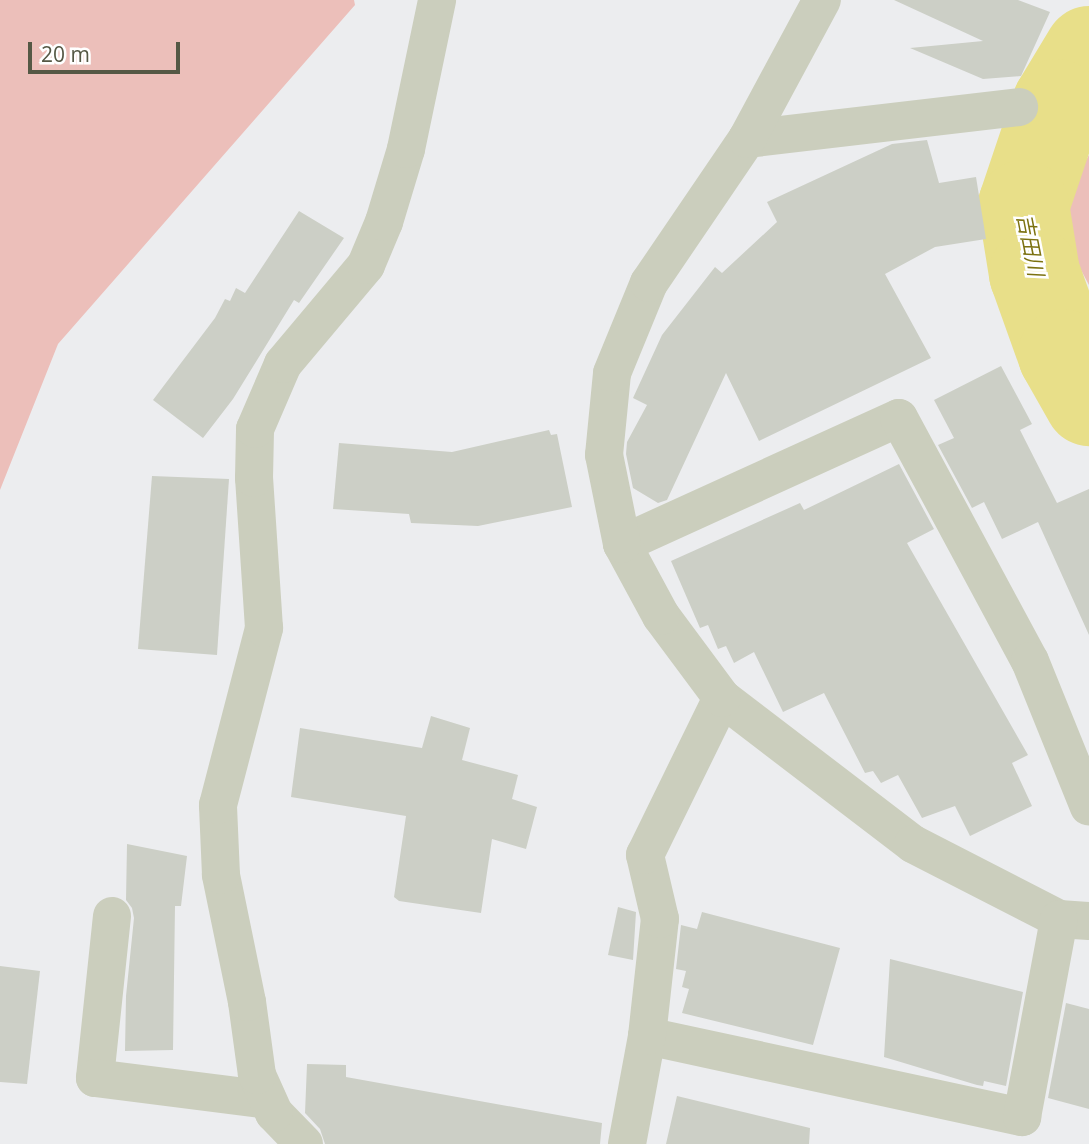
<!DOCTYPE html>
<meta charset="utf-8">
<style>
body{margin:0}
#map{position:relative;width:1089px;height:1144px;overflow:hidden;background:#ecedef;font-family:"Open Sans","Noto Sans JP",sans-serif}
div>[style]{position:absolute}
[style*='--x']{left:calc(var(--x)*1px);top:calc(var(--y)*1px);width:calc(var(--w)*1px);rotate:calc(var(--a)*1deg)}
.green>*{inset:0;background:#ecbfba}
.river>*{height:91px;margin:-45.5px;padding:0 45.5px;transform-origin:45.5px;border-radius:45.5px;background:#e8df89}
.building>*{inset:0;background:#cccfc6}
.minor>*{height:38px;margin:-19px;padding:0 19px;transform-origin:19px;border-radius:19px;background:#cbcebd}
span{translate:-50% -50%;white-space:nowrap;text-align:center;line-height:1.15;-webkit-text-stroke:5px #fff;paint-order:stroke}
.water-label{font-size:21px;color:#7c7211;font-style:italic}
.scale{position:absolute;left:28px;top:42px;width:152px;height:32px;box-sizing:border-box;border:4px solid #555845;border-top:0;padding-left:9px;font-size:21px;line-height:24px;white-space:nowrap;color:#555845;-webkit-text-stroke:5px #fff;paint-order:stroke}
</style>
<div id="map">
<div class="green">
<div style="clip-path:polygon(0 0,354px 0,355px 5px,58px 344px,0 490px)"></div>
<div style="clip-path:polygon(1089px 155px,1089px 285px,1053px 218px)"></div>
</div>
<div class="river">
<div style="--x:1089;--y:51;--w:62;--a:121.1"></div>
<div style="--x:1057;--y:104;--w:107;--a:108.6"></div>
<div style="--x:1023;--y:205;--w:69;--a:80.8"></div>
<div style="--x:1034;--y:273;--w:86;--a:70.3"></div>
<div style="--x:1063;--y:354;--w:53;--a:60.5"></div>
</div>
<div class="building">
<div style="clip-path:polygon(894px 0,1018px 0,1050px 12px,1021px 76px,983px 79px,910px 48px,983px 41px)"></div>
<div style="clip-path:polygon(927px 140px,939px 183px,976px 177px,986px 239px,935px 247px,885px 274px,931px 358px,759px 441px,726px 373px,667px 500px,658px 503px,633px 488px,626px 454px,627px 442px,647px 405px,633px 398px,662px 335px,715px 267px,722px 273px,777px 222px,767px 202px,892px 144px)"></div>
<div style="clip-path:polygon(299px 211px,344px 238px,299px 303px,294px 300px,233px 399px,203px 438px,153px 400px,215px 318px,225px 299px,230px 301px,236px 288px,245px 293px)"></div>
<div style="clip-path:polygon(1001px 366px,1032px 424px,1020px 430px,1057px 503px,1089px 489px,1089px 635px,1038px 522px,1002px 539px,984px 502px,972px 508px,938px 445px,954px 438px,934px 400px)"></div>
<div style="clip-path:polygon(549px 430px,551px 435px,557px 434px,572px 507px,478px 526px,411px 523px,409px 514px,333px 509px,339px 443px,452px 452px)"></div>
<div style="clip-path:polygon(899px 464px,934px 529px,907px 543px,1028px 755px,1012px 763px,1032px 806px,970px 836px,955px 806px,922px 818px,898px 775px,881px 783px,873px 771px,865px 773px,824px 693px,783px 712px,754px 652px,734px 663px,726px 646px,718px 649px,708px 625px,700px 628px,671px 561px,800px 503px,804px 510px)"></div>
<div style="clip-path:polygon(152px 476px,229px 479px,217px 655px,138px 649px)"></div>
<div style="clip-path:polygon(431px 716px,470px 728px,462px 760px,518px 775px,512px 799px,537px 807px,526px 849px,492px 839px,481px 913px,399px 901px,394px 897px,406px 816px,291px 797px,300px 728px,422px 748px)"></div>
<div style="clip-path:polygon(127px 844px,187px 856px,181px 906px,175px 906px,173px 1050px,125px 1051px,126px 996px,134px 918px,132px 908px,126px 900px)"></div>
<div style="clip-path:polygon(618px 907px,636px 912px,633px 960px,608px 955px)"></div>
<div style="clip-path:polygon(702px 912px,840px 948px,813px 1045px,682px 1013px,689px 989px,682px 987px,686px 971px,676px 969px,681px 925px,697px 929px)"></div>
<div style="clip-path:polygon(890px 959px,1023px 992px,1006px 1086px,984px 1081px,983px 1086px,977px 1085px,884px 1057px)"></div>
<div style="clip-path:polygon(0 966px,40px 971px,27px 1084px,0 1082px)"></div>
<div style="clip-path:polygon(1066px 1003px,1089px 1009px,1089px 1109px,1048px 1098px)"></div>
<div style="clip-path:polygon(307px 1064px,346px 1065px,346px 1077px,602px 1123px,600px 1144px,325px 1144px,320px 1129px,305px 1113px)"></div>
<div style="clip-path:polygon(677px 1096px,810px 1128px,809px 1144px,666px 1144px)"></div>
</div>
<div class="minor">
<div style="--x:747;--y:139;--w:274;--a:-6.7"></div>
<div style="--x:622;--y:544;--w:304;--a:-24.5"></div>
<div style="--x:899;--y:418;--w:276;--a:61.7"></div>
<div style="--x:1030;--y:661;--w:157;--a:68"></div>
<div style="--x:722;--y:698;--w:240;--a:37.4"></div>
<div style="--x:913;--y:844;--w:164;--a:27.2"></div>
<div style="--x:1059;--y:919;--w:30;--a:4"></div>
<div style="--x:112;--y:916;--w:163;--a:96"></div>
<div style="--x:95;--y:1078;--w:174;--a:7.2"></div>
<div style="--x:647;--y:1036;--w:384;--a:12.2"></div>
<div style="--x:1022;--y:1117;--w:201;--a:-79.4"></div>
<div style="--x:304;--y:1144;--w:43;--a:-134.1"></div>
<div style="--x:274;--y:1113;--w:42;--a:-114.1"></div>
<div style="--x:257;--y:1075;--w:74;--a:-97.8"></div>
<div style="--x:247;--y:1002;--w:130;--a:-101.6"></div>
<div style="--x:221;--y:875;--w:70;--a:-92.5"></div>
<div style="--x:218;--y:805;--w:183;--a:-75.4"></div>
<div style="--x:264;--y:628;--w:150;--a:-93.8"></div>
<div style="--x:254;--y:478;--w:49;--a:-88.8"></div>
<div style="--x:255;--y:429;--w:71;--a:-66.7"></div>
<div style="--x:283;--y:364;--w:129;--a:-50"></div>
<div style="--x:366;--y:265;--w:47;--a:-67.3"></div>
<div style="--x:384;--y:222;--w:76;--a:-73.2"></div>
<div style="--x:406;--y:149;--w:152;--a:-78.2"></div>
<div style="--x:627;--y:1144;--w:110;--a:-79.5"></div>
<div style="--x:647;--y:1036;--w:118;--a:-83.7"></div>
<div style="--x:660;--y:919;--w:66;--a:-103.2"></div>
<div style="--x:645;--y:855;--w:175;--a:-63.9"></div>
<div style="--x:722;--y:698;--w:102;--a:-126.6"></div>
<div style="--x:661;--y:616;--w:82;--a:-118.4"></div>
<div style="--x:622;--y:544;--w:91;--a:-101.4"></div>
<div style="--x:604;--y:455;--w:82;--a:-84.4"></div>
<div style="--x:612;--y:373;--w:97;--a:-67.7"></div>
<div style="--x:649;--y:283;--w:174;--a:-55.8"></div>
<div style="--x:747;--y:139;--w:158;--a:-61.7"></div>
</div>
<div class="water-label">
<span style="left:1031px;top:245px;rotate:79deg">吉田川</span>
</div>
<div class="scale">20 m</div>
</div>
